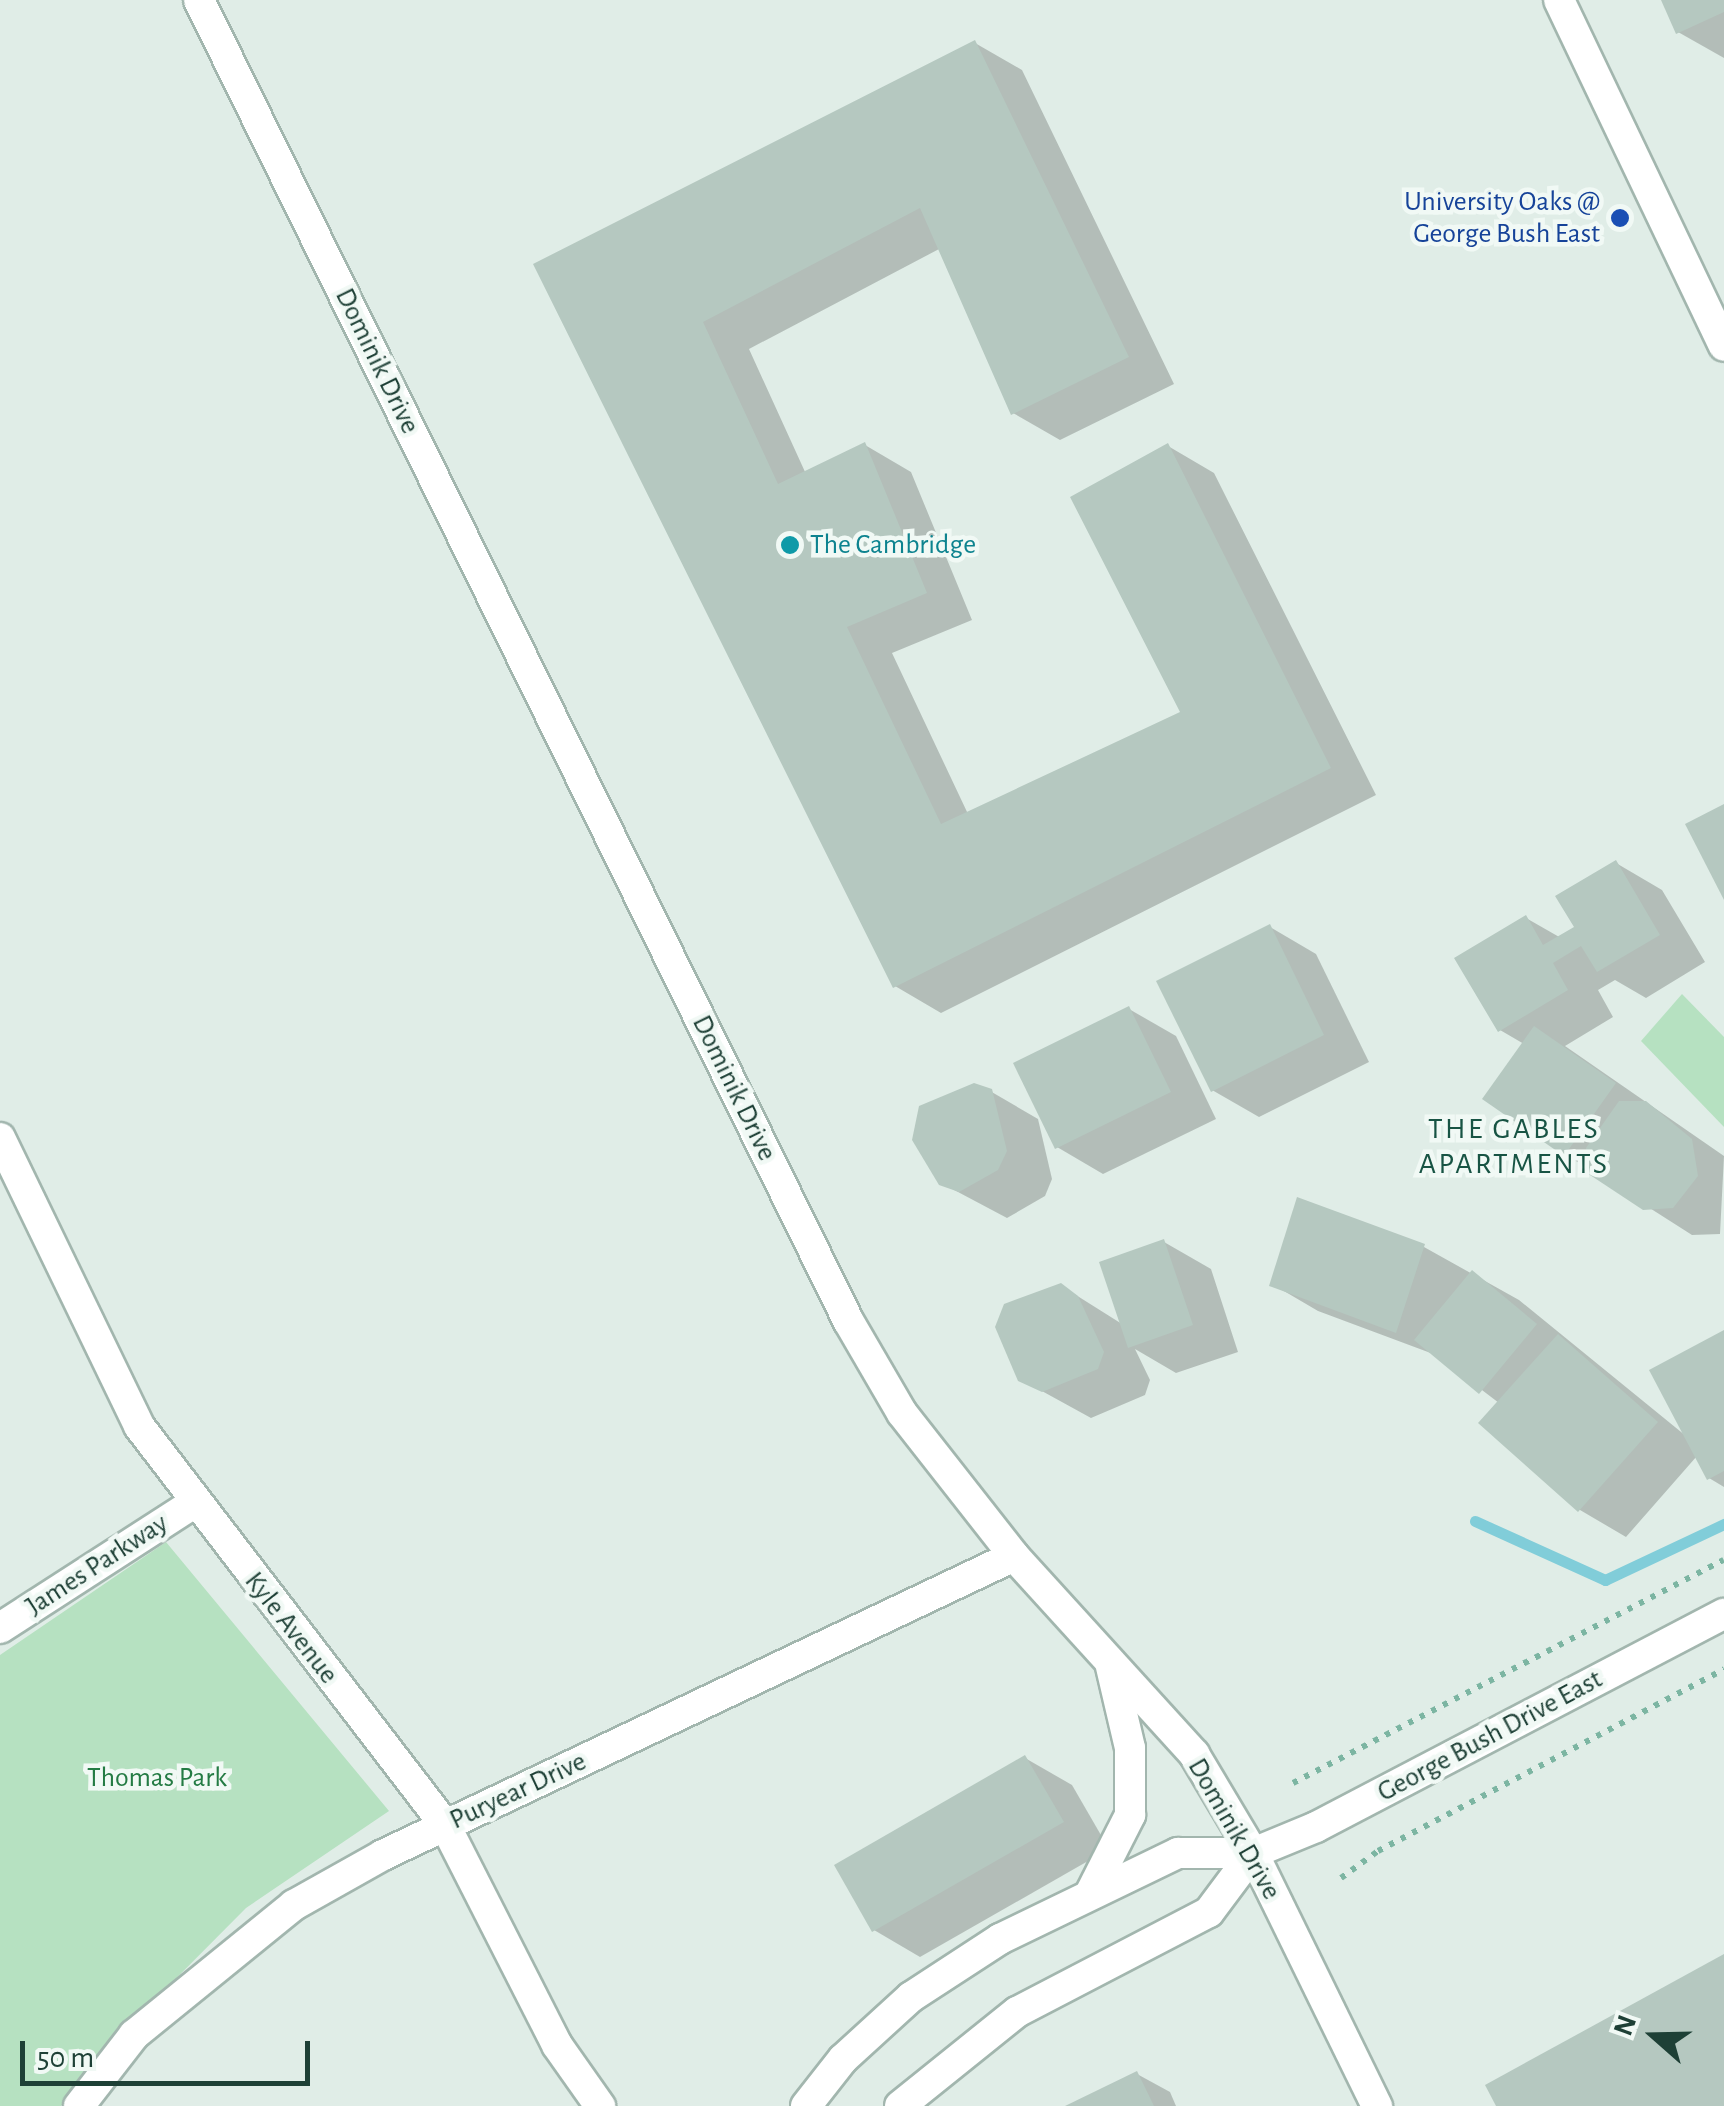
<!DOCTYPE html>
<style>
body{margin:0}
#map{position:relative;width:1724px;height:2106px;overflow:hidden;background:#e0ede7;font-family:"Alegreya Sans",sans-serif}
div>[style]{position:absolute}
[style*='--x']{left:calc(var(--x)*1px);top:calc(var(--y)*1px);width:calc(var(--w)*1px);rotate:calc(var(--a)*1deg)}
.green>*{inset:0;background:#b6e1c1}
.shadow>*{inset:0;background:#0003}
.stream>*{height:11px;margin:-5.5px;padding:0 5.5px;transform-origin:5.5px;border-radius:5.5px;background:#81cdd9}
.building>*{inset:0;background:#b5c8c0}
.path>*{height:6px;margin-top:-3px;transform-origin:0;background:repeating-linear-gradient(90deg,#7cb5a2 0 5px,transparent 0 13px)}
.roads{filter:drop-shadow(2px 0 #a2b6ae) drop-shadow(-2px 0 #a2b6ae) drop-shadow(0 2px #a2b6ae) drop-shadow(0 -2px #a2b6ae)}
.street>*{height:30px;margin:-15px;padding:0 15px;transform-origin:15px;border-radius:15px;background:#fff}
.secondary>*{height:30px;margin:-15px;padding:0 15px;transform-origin:15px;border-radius:15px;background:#fff}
.dots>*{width:28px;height:28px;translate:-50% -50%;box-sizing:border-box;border:5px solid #f1f9f5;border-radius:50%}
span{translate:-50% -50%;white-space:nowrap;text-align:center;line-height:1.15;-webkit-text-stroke:9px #f1f9f5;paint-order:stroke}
.transit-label{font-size:28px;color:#164399}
.right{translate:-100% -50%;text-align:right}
.street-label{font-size:28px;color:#1e4036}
.culture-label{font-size:28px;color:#0d838f}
.left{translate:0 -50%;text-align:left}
.park-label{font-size:28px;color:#247b44}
.neighbourhood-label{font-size:30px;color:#185444;letter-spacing:2.5px}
.north{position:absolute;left:1604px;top:1986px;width:100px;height:100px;-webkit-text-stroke:8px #f1f9f5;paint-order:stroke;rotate:290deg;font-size:28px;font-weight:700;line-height:40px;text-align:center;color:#1e4036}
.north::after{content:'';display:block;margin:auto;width:35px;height:45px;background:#1e4036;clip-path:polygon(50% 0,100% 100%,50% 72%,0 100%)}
.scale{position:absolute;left:20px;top:2041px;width:290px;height:45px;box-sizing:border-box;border:5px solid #1e4036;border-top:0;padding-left:12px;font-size:30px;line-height:35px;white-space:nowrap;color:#1e4036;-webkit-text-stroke:8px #f1f9f5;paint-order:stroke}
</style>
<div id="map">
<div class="green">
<div style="clip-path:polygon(1682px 994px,1724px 1037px,1724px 1127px,1641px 1041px)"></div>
<div style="clip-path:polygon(166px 1542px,389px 1811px,246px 1908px,108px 2047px,61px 2106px,0 2106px,0 1655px)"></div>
</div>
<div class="shadow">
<div style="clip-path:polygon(1664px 0,1724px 0,1724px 58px,1678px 32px)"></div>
<div style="clip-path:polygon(975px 43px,1022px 70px,1174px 384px,1060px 440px,1013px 413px,941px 248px,749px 349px,806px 474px,865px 445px,911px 472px,972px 620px,892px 653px,968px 814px,1183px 713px,1168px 446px,1214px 473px,1376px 795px,941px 1013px,895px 986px,537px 265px)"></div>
<div style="clip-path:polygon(1616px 863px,1662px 890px,1705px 962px,1646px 998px,1615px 980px,1598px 990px,1613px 1017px,1565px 1046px,1724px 1156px,1720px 1234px,1692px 1235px,1565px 1154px,1524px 1044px,1500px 1030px,1526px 918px,1561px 938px,1577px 928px)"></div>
<div style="clip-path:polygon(1270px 927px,1316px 954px,1369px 1062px,1259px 1117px,1212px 1090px)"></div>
<div style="clip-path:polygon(1129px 1009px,1176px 1036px,1216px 1119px,1103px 1174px,1057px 1147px)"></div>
<div style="clip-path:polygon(990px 1091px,1038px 1119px,1052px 1179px,1045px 1196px,1007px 1218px,941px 1183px)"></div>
<div style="clip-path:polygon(1164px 1242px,1211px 1269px,1238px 1352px,1176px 1373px,1135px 1349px,1150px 1380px,1145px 1395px,1091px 1418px,1020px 1379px,1060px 1285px,1122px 1324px)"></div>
<div style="clip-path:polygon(1424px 1247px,1519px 1300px,1686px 1436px,1724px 1333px,1724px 1487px,1709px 1478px,1697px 1456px,1626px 1537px,1580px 1510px,1482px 1423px,1499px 1403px,1436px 1355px,1318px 1311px,1272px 1284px)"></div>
<div style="clip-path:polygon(1025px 1758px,1072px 1785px,1109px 1849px,920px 1957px,874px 1930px)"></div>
<div style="clip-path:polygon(1137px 2074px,1170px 2092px,1176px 2106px,1071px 2106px)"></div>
</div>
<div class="stream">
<div style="--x:1475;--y:1521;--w:143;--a:24.4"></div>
<div style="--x:1605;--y:1580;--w:132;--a:-25.2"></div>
</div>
<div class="building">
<div style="clip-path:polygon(1661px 0,1724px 0,1724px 12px,1676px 34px)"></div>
<div style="clip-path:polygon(975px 40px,1129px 357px,1011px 415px,920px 208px,703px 322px,778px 484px,865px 442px,927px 593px,847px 627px,941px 824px,1180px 712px,1070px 497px,1168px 443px,1331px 768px,893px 988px,533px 264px)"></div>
<div style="clip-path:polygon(1724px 804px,1724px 900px,1685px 824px)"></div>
<div style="clip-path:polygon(1616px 860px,1660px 935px,1597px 972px,1581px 946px,1553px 963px,1568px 990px,1498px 1032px,1454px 958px,1526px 915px,1543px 945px,1574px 927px,1555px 896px)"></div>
<div style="clip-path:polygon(1270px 924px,1324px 1035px,1211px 1092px,1156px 981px)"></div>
<div style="clip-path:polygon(1129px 1006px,1171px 1092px,1055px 1149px,1013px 1063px)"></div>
<div style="clip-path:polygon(1534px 1026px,1616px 1083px,1564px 1156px,1482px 1099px)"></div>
<div style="clip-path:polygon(974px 1083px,992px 1089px,1007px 1151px,998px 1170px,959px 1192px,939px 1185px,912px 1140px,919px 1106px)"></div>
<div style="clip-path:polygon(1619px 1101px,1646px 1101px,1692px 1139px,1698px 1176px,1673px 1208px,1643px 1210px,1587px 1173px,1586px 1148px)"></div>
<div style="clip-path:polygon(1297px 1197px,1425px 1244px,1396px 1333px,1269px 1286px)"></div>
<div style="clip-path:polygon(1164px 1239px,1193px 1325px,1128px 1348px,1099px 1262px)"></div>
<div style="clip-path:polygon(1472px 1270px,1537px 1324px,1479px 1394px,1414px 1340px)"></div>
<div style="clip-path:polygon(1061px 1283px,1078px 1296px,1104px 1352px,1098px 1369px,1042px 1392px,1018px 1381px,995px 1327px,1004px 1304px)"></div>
<div style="clip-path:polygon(1724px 1330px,1724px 1471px,1707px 1480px,1649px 1370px)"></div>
<div style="clip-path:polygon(1558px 1334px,1658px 1422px,1578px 1512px,1478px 1423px)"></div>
<div style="clip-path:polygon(1025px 1755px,1064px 1822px,872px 1932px,834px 1865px)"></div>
<div style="clip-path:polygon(1724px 1954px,1724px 2106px,1496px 2106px,1485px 2085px)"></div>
<div style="clip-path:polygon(1137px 2071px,1154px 2106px,1065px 2106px)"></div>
</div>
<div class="path">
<div style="--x:1293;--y:1783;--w:485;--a:-27.4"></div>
<div style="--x:1341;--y:1878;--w:46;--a:-36.1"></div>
<div style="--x:1378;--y:1851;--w:391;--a:-27.7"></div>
</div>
<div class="roads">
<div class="street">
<div style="--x:1559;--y:0;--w:383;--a:64.5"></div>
<div style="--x:0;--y:1138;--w:320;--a:64.2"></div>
<div style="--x:139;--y:1426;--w:503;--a:52.51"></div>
<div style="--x:445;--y:1825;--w:247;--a:63"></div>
<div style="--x:557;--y:2045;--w:75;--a:54.8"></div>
<div style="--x:0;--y:1628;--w:231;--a:-32.8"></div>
<div style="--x:1253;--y:1853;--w:282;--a:63.9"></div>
<div style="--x:79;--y:2106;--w:90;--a:-52.2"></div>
<div style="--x:134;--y:2035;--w:206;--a:-39.1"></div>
<div style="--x:294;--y:1905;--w:102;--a:-29.3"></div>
<div style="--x:383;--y:1855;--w:698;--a:-25.35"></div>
</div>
<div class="secondary">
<div style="--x:199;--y:0;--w:1473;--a:63.82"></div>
<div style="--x:849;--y:1322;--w:105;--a:59.8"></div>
<div style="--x:902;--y:1413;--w:182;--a:51.9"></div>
<div style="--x:1014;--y:1556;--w:268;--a:47.7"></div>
<div style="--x:1194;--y:1754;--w:115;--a:59.2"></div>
<div style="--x:1090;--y:1894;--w:89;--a:-63.1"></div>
<div style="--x:1130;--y:1815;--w:67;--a:-90"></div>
<div style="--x:1130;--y:1748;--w:83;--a:-103.2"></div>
<div style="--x:806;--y:2106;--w:60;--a:-51.8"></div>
<div style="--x:843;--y:2059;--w:92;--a:-42.4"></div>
<div style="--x:911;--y:1997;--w:106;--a:-33.1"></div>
<div style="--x:1000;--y:1939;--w:198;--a:-25.8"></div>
<div style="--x:1178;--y:1853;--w:75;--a:0"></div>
<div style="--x:1253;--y:1853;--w:68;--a:-22.4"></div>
<div style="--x:1316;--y:1827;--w:460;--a:-27.6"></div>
<div style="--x:900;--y:2106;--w:150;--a:-38.8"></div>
<div style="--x:1017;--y:2012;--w:216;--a:-27.5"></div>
<div style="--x:1209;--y:1912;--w:74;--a:-53.3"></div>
</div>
</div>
<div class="dots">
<div style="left:1620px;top:218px;background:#1a4fb4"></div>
<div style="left:790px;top:545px;background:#0f9aa8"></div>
</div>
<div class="transit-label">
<span class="right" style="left:1600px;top:218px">University Oaks @<br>George Bush East</span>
</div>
<div class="street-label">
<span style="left:377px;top:361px;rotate:64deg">Dominik Drive</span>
<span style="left:734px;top:1088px;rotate:64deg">Dominik Drive</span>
<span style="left:97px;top:1565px;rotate:-33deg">James Parkway</span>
<span style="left:291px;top:1628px;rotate:52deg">Kyle Avenue</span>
<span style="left:1490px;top:1736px;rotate:-28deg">George Bush Drive East</span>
<span style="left:518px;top:1791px;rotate:-25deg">Puryear Drive</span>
<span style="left:1234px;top:1829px;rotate:60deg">Dominik Drive</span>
</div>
<div class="culture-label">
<span class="left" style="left:810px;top:545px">The Cambridge</span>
</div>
<div class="park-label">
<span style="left:157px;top:1778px">Thomas Park</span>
</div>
<div class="neighbourhood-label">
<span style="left:1514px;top:1146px">THE GABLES<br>APARTMENTS</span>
</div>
<div class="north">N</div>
<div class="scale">50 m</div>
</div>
